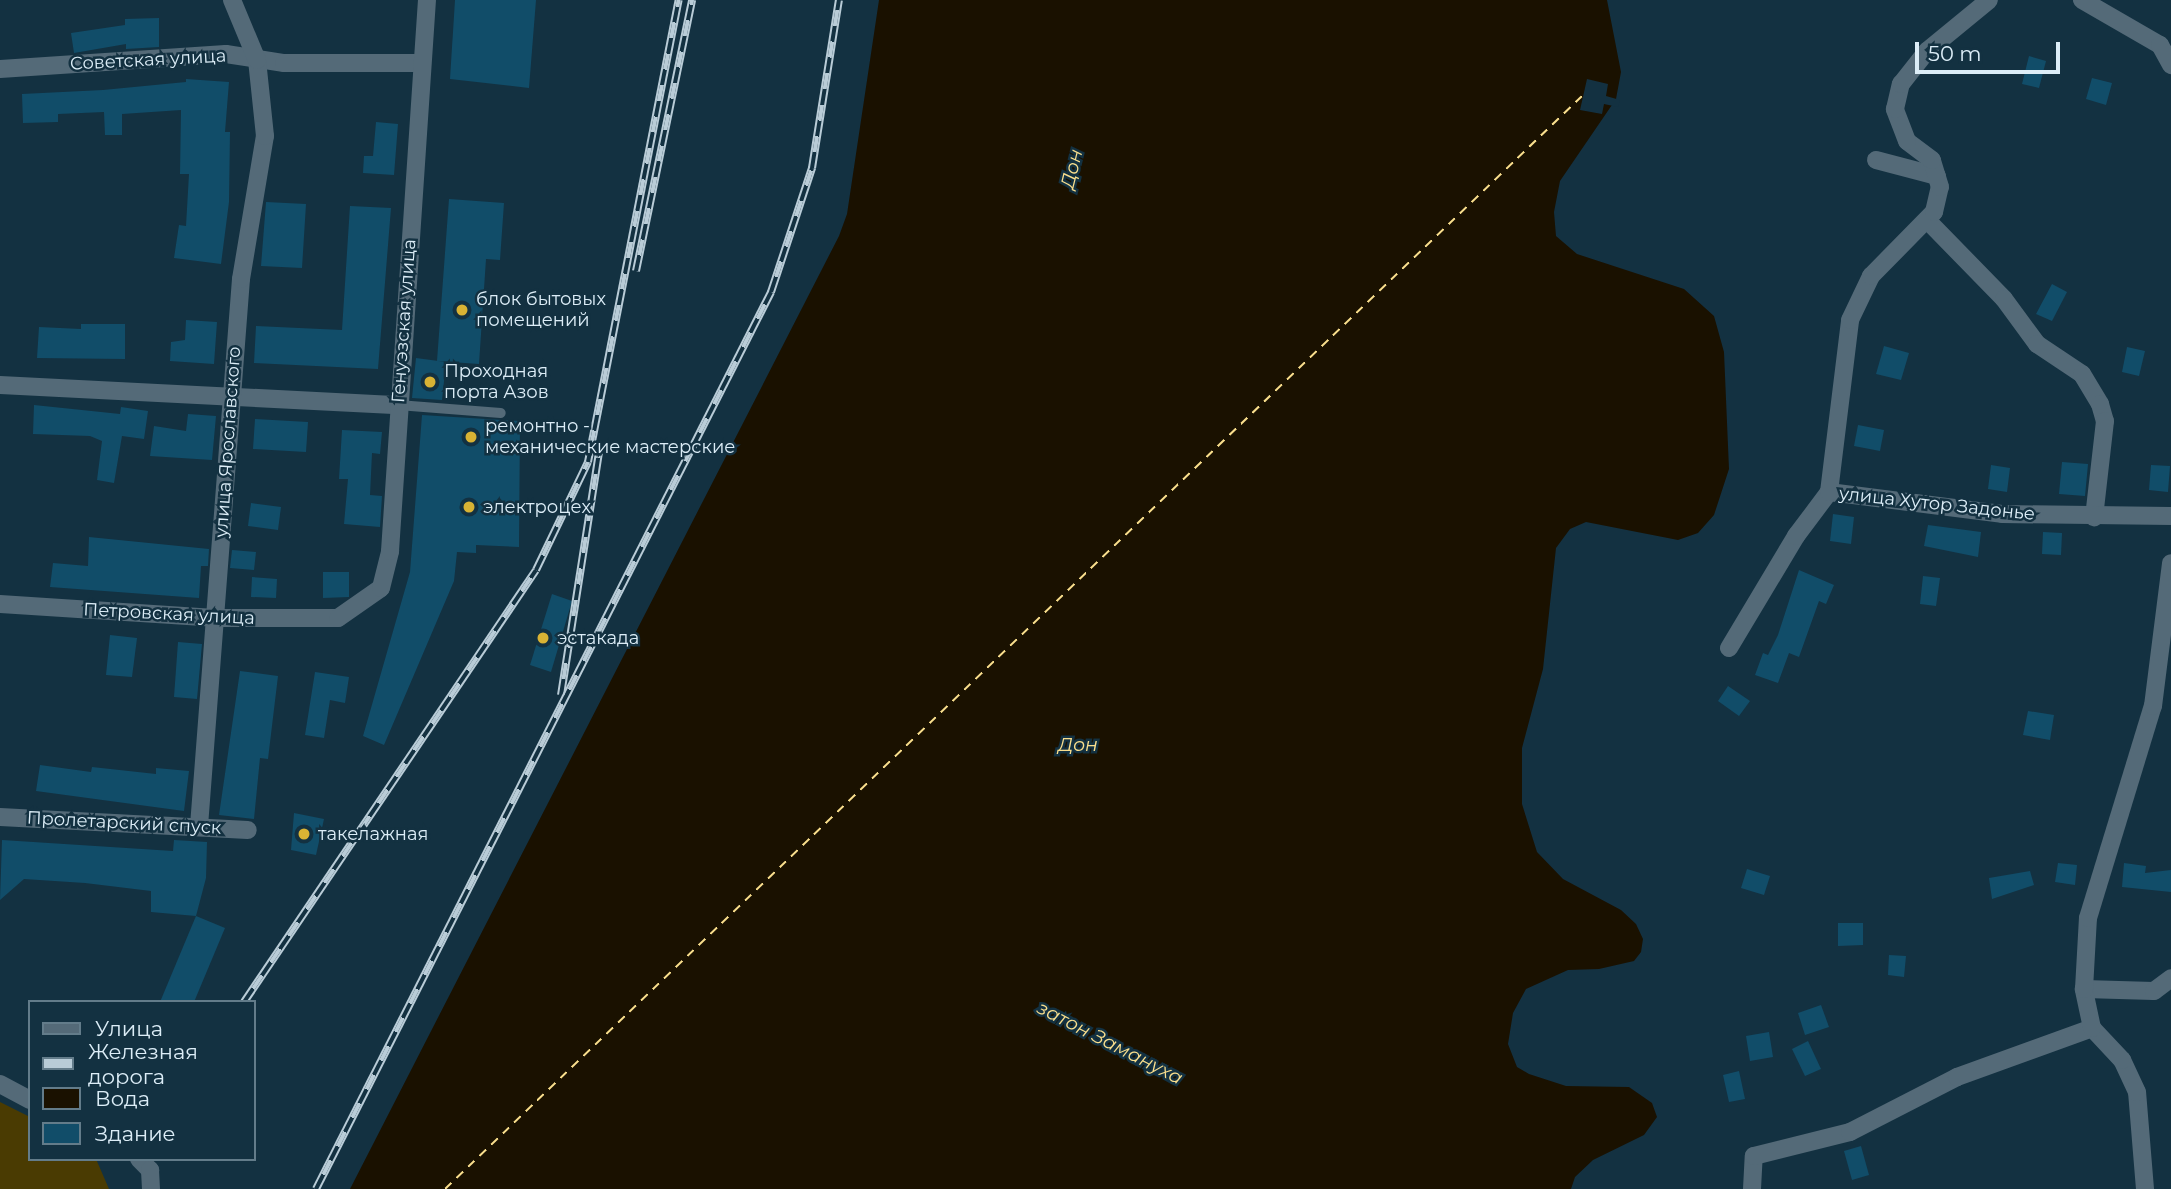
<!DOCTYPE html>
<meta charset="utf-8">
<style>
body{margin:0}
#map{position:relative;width:2171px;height:1189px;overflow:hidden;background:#133141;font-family:Montserrat,sans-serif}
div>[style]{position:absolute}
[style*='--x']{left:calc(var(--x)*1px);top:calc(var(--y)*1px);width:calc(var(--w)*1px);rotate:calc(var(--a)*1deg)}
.green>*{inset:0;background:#4a3b02}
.water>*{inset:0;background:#1a1100}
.pier>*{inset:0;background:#133141}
.ferry>*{height:2px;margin-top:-1px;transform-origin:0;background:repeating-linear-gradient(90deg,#fadf8d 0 9px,transparent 0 16px)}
.building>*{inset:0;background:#114d69}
.service>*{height:10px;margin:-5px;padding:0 5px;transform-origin:5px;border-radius:5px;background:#546a78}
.minor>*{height:18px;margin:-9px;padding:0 9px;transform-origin:9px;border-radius:9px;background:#546a78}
.rail>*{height:8px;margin-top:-4px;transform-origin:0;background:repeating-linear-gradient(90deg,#133141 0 16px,#b9ccd7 0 32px);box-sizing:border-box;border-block:2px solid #b9ccd7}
.dots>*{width:19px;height:19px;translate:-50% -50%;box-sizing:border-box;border:4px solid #133141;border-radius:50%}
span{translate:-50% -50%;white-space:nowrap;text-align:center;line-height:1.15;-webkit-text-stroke:5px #133141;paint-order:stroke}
.street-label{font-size:18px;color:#dcedf7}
.poi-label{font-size:18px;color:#dcedf7}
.left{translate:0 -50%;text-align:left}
.water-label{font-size:19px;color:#fadf8d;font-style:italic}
.legend{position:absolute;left:28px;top:1000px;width:228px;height:161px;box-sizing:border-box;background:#133141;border:2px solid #637c8a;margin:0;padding:9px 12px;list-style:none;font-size:21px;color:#dcedf7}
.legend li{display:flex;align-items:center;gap:14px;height:35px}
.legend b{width:35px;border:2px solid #637c8a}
.scale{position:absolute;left:1915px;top:42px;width:145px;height:32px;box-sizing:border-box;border:4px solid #dcedf7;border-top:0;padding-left:9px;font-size:21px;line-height:24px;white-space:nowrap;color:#dcedf7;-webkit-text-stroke:5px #133141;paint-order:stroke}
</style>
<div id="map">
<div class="green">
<div style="clip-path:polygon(0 1102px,30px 1117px,30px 1159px,96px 1159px,109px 1189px,0 1189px)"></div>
</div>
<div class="water">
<div style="clip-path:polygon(879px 0,1607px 0,1621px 72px,1616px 99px,1560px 181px,1554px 212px,1556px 236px,1577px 254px,1684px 289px,1714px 316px,1724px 352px,1729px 469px,1714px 515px,1698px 533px,1678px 540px,1586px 522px,1570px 529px,1556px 548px,1543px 669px,1522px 748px,1522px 804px,1537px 852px,1563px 879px,1621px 910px,1636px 924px,1643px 939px,1641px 952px,1634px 961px,1599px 969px,1568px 970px,1526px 989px,1513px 1013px,1508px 1044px,1517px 1067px,1529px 1074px,1566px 1086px,1629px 1087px,1652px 1103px,1657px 1117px,1644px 1135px,1593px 1160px,1575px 1177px,1571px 1189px,350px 1189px,839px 236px,847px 214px)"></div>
</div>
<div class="pier">
<div style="clip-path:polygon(1587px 79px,1608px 84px,1606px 96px,1620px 100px,1618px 107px,1604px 104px,1602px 114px,1580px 110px)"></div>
</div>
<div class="ferry">
<div style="--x:445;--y:1189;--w:1579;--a:-43.87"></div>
</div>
<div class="building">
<div style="clip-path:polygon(455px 0,536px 0,529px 88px,450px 79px)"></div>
<div style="clip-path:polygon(159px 18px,159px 47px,126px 49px,126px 44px,74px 53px,71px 33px,125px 25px,125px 19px)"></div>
<div style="clip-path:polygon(2029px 56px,2046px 61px,2039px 88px,2022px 84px)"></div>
<div style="clip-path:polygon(2092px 78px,2112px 83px,2106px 105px,2086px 99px)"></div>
<div style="clip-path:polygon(186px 79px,229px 82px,225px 132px,230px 132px,229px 202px,221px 264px,174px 258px,179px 225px,186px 226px,189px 174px,180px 174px,181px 110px,122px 114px,122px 135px,105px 135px,104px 112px,58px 114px,58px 122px,23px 123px,22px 94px,103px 90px,186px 82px)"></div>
<div style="clip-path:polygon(376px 122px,398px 124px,394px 175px,363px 173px,364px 156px,373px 156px)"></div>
<div style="clip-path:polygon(449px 199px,504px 203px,500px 260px,486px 259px,479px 364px,437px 361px)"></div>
<div style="clip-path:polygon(266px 202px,306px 204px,302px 268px,261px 266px)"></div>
<div style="clip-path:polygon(350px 206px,391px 208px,378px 369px,254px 363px,256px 326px,342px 330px)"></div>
<div style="clip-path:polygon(2052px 284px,2067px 292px,2052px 321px,2036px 314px)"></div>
<div style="clip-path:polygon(186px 320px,217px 322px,214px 364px,170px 361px,171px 342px,185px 340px)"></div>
<div style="clip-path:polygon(81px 324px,125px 324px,125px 359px,37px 358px,39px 327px,81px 329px)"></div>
<div style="clip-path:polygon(1884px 346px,1909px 353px,1901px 380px,1876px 374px)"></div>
<div style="clip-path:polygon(2127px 347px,2145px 351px,2139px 376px,2122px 372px)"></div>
<div style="clip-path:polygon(416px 358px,446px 362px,442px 400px,412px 398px)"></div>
<div style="clip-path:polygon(34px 405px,120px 414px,121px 407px,148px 411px,144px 439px,122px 436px,114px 483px,97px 480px,102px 441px,90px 436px,33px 434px)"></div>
<div style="clip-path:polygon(188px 414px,216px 416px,212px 460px,150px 456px,154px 426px,186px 431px)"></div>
<div style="clip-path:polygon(422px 415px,520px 421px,519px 547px,476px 545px,476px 553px,457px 552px,454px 581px,384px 745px,363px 736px,410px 572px)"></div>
<div style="clip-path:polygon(255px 419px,308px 422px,306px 452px,253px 449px)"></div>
<div style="clip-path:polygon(1858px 425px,1884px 430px,1880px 451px,1854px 446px)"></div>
<div style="clip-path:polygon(342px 430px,382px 432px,380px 454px,372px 453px,370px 495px,382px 496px,380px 527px,344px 524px,348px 479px,339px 479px)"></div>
<div style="clip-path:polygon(2062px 462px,2088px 464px,2085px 496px,2059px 494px)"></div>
<div style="clip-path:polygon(1991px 465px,2010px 468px,2007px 492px,1988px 489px)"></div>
<div style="clip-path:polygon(2151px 465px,2170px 466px,2168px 492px,2149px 490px)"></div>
<div style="clip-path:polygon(251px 503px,281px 507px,278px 530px,248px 526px)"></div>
<div style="clip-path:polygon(1833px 514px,1854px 517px,1851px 544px,1830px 541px)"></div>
<div style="clip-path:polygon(1928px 525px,1981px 532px,1978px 557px,1924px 546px)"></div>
<div style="clip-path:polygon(2043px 532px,2062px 533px,2061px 555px,2042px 554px)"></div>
<div style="clip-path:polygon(89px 537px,209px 549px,208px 566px,201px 566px,199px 598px,50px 587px,53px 563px,88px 566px)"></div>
<div style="clip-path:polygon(232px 550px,256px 552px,254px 570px,230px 568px)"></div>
<div style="clip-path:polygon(1799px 570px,1834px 585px,1826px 604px,1819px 601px,1799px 657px,1789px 653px,1778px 683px,1755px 675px,1763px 653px,1768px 655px,1778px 635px)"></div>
<div style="clip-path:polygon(323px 572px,349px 572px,349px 597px,323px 598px)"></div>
<div style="clip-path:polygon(1923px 576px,1940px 578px,1936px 606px,1920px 604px)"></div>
<div style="clip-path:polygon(252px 577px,277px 579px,276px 598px,251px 597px)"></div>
<div style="clip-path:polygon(552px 594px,572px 601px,551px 672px,530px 665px)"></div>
<div style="clip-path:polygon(110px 635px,137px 638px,132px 677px,106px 675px)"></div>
<div style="clip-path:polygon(178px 642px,202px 644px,197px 699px,174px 697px)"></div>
<div style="clip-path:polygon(240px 671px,278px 676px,268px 759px,260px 758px,254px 819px,219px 815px)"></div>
<div style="clip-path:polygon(315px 672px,349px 677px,345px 703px,330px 700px,324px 738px,305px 735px)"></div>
<div style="clip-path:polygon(1728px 686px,1750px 701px,1739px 716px,1718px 701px)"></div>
<div style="clip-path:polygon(2028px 711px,2054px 715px,2050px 740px,2023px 735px)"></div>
<div style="clip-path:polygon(40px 765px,91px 772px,92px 767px,156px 774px,156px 768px,189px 771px,184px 811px,36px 791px)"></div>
<div style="clip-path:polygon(294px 813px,324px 819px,316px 855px,291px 850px)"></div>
<div style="clip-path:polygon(2px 840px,173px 851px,174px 840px,207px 842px,206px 878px,196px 916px,151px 912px,151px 891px,85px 883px,24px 879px,0 900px)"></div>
<div style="clip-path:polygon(2058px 863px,2077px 865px,2075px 885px,2055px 882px)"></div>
<div style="clip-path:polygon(2124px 863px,2146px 866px,2145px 873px,2171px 870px,2171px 892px,2122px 887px)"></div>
<div style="clip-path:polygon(1747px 869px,1770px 876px,1764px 895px,1741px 888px)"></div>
<div style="clip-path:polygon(2030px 871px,2034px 885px,1992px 899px,1989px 878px)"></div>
<div style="clip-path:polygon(196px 916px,225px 928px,194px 1002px,160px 1002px)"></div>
<div style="clip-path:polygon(1838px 923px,1863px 923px,1863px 945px,1838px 946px)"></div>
<div style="clip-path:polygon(1889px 955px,1906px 956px,1904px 977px,1888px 975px)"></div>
<div style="clip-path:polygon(1821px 1005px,1829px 1027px,1805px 1035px,1798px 1013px)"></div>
<div style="clip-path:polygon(1769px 1032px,1773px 1057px,1750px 1061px,1746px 1036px)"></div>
<div style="clip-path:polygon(1808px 1041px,1821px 1069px,1805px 1076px,1792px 1049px)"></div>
<div style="clip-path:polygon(1739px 1071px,1745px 1099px,1729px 1102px,1723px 1075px)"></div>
<div style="clip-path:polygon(1861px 1146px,1869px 1175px,1852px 1180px,1844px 1151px)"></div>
</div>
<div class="service">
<div style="--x:398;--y:405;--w:103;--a:4.4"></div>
</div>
<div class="minor">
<div style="--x:2082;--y:0;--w:90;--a:30"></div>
<div style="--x:2160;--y:45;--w:23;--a:61"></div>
<div style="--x:0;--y:69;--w:226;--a:-3.8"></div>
<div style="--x:226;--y:54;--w:59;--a:8.8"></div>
<div style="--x:284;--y:63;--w:138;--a:0"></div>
<div style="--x:1876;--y:160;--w:63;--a:14.7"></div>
<div style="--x:1927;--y:220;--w:110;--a:45.7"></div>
<div style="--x:2004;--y:299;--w:56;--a:53.7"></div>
<div style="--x:2037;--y:344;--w:54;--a:33.7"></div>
<div style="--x:2082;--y:374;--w:35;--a:59"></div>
<div style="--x:2100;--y:404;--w:18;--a:74"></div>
<div style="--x:2105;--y:421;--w:97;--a:96.5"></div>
<div style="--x:0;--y:385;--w:399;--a:2.9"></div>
<div style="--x:1829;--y:492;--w:174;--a:7.2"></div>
<div style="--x:2002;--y:514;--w:169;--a:0.7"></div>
<div style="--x:0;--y:604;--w:215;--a:3.7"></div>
<div style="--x:215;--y:618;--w:123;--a:0"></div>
<div style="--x:338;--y:618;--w:52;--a:-34.9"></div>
<div style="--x:381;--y:588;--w:38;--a:-76"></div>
<div style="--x:390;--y:551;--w:552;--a:-86.16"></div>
<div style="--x:1729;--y:648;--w:131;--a:-59.1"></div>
<div style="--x:1796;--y:536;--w:55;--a:-53.1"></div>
<div style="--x:1829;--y:492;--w:173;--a:-83"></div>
<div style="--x:1850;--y:320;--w:49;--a:-64.5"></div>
<div style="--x:1871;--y:276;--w:90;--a:-45.5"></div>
<div style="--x:1934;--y:212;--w:26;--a:-77"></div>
<div style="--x:1940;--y:187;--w:28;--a:-107"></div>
<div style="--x:1932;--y:160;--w:31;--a:-143"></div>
<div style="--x:1907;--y:141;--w:34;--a:-111"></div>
<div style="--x:1895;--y:109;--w:26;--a:-77"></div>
<div style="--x:1901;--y:84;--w:42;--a:-51.8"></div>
<div style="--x:1927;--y:51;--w:80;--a:-39.4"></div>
<div style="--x:0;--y:817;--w:248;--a:3"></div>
<div style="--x:199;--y:826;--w:549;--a:-85.61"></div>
<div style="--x:241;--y:279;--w:145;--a:-80.5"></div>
<div style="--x:265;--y:136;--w:76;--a:-96"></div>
<div style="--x:257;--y:60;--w:65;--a:-112.6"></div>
<div style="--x:2084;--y:989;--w:70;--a:1.6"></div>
<div style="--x:2154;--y:991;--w:21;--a:-37"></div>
<div style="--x:0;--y:1084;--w:34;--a:28"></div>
<div style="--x:139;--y:1159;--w:16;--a:45"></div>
<div style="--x:150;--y:1170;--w:19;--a:87"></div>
<div style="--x:1752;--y:1189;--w:33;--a:-87"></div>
<div style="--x:1754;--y:1156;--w:99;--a:-14"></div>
<div style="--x:1850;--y:1132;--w:120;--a:-27.2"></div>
<div style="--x:1957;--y:1077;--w:144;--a:-19.9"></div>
<div style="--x:2145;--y:1189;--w:97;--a:-94.7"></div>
<div style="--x:2137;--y:1092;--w:35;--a:-115"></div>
<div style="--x:2122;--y:1060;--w:44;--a:-133.2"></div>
<div style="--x:2092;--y:1028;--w:40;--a:-102"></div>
<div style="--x:2084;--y:989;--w:71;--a:-86.8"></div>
<div style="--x:2088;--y:918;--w:222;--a:-73"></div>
<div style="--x:2153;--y:706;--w:144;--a:-82.8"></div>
</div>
<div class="rail">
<div style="--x:636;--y:271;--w:277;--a:-78.3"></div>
<div style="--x:561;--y:695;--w:245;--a:-81.1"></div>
<div style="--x:244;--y:1002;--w:521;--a:-55.94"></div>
<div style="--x:536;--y:570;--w:120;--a:-64.3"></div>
<div style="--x:588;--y:462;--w:471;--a:-78.9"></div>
<div style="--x:316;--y:1189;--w:1006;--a:-63.1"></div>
<div style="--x:771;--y:292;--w:131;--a:-71.7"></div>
<div style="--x:812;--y:168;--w:170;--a:-80.9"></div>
</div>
<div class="dots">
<div style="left:462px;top:310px;background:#d9b334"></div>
<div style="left:430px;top:382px;background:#d9b334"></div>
<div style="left:471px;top:437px;background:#d9b334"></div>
<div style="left:469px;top:507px;background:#d9b334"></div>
<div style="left:543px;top:638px;background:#d9b334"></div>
<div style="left:304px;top:834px;background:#d9b334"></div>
</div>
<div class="street-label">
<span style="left:148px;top:60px;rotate:-3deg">Советская улица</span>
<span style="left:404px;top:321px;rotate:-86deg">Генуэзская улица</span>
<span style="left:228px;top:442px;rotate:-86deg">улица Ярославского</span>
<span style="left:1937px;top:504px;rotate:6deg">улица Хутор Задонье</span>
<span style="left:169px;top:614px;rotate:3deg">Петровская улица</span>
<span style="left:124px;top:823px;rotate:3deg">Пролетарский спуск</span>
</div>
<div class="poi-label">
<span class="left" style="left:476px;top:310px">блок бытовых<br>помещений</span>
<span class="left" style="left:444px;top:382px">Проходная<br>порта Азов</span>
<span class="left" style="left:485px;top:437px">ремонтно -<br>механические мастерские</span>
<span class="left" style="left:483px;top:507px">электроцех</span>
<span class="left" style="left:557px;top:638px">эстакада</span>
<span class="left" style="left:318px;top:834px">такелажная</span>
</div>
<div class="water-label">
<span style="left:1072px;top:169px;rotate:-76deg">Дон</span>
<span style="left:1078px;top:745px">Дон</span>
<span style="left:1110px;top:1043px;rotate:27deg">затон Замануха</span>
</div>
<ul class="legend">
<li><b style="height:9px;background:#546a78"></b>Улица</li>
<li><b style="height:9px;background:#b9ccd7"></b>Железная дорога</li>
<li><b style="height:19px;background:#1a1100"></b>Вода</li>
<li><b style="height:19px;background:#114d69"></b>Здание</li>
</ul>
<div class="scale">50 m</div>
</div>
